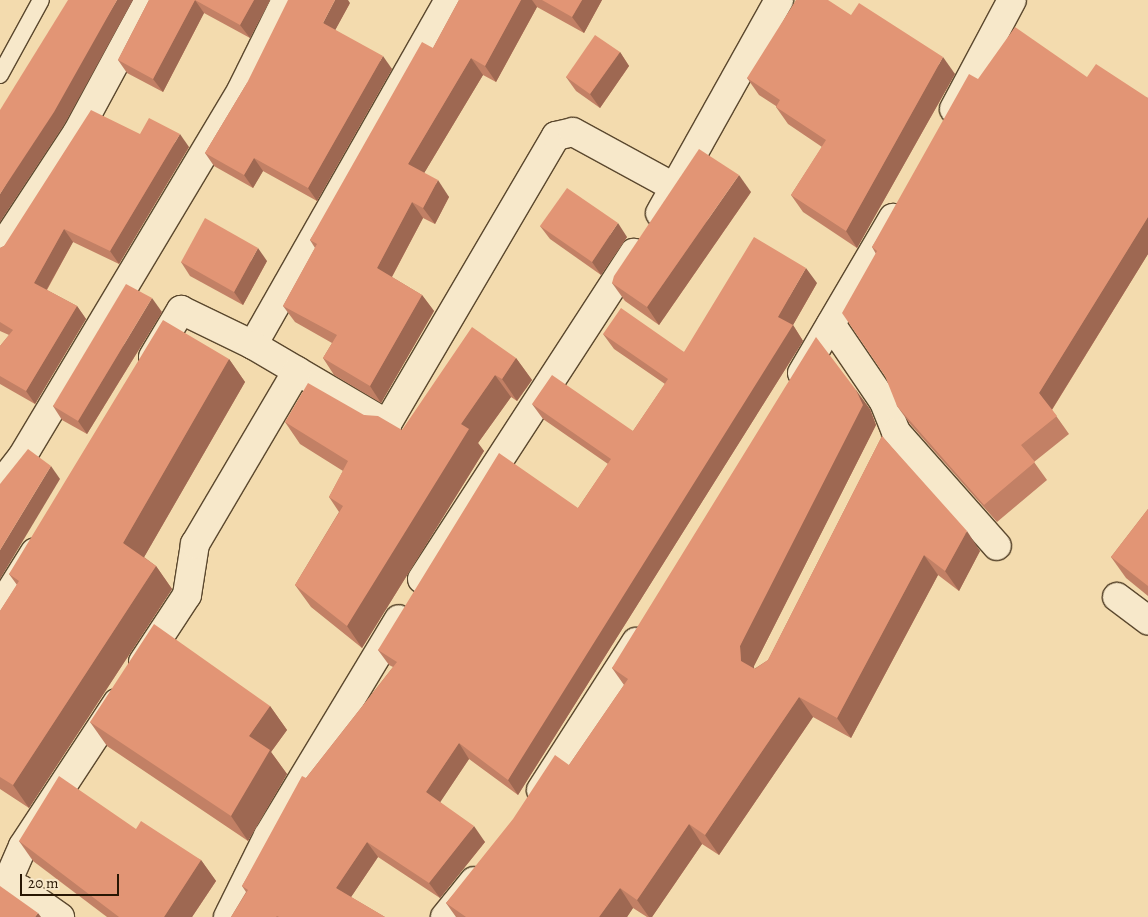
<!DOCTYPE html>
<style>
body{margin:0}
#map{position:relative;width:1148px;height:917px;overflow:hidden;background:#f3dbae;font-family:Alegreya,serif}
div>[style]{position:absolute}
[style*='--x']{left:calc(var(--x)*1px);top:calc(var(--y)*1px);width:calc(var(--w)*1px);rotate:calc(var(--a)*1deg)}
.roads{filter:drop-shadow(1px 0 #5b482e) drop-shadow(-1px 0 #5b482e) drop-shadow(0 1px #5b482e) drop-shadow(0 -1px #5b482e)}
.lane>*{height:16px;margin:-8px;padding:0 8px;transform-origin:8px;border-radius:8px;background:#f7e8ca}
.street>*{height:28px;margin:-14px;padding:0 14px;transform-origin:14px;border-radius:14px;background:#f7e8ca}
.wall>*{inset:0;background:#c28065}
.shaded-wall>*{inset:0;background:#9e6852}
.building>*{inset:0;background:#e29575}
span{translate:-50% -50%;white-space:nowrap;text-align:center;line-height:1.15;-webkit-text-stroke:4.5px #f7e8ca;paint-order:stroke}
.scale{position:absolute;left:20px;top:874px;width:99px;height:22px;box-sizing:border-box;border:2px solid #281704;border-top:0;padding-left:6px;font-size:15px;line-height:18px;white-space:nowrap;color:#281704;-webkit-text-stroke:4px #f7e8ca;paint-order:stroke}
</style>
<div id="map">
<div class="roads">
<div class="lane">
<div style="--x:0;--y:75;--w:85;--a:-61.3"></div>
</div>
<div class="street">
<div style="--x:954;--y:109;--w:123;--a:-62"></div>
<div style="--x:660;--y:213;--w:244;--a:-60.8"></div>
<div style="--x:0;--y:250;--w:140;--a:-56.7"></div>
<div style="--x:77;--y:133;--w:151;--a:-61.6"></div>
<div style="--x:831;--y:324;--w:94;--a:55.8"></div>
<div style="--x:884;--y:402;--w:32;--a:68"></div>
<div style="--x:896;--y:432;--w:152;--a:48.5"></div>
<div style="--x:253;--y:345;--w:397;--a:-60.4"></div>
<div style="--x:153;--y:357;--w:55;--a:-59.2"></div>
<div style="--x:181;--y:310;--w:80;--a:25.9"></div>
<div style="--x:253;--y:345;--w:156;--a:30.5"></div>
<div style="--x:387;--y:424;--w:334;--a:-59.6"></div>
<div style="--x:556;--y:136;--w:17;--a:-13"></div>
<div style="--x:573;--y:132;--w:115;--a:28.6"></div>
<div style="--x:802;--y:373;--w:180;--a:-59.6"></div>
<div style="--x:0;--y:485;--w:36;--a:-52"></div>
<div style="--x:22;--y:457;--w:429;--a:-59.1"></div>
<div style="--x:242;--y:89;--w:99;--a:-63.7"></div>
<div style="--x:422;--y:579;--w:389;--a:-57"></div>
<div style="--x:1117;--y:597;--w:39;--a:37"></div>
<div style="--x:0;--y:608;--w:66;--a:-58"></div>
<div style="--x:143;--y:662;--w:80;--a:-56.7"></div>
<div style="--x:187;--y:595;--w:52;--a:-81.1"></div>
<div style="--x:195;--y:544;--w:201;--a:-59.5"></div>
<div style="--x:541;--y:790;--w:176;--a:-57.3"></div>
<div style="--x:0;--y:893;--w:20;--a:-11"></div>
<div style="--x:20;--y:889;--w:49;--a:35"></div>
<div style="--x:2;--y:894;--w:52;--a:-66.4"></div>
<div style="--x:23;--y:846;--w:171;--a:-56.7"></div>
<div style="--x:228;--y:917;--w:90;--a:-63.7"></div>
<div style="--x:268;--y:836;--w:253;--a:-58.9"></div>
<div style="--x:445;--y:917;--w:46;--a:-51.1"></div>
</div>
</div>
<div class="wall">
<div style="clip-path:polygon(149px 0,270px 0,250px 38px,204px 13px,163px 92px,127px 73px,118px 60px)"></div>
<div style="clip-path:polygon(459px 0,602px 0,584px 33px,537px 7px,496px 82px,483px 75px,424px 173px,449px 197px,435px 224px,423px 218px,392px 277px,422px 295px,434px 311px,381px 403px,334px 375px,323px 358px,332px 343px,295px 322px,283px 306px,315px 248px,310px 240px,433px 48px)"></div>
<div style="clip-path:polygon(350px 3px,335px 30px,392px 69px,317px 201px,263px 171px,253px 188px,214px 166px,205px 153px,247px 83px)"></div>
<div style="clip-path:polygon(851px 15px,955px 74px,857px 248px,803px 212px,791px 195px,822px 147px,788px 124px,776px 107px,776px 106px,759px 95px,747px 78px)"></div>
<div style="clip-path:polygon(620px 52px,629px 66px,600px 108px,576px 91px,566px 77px)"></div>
<div style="clip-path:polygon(1087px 77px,1148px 98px,1148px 254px,1052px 410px,1069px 434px,1034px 462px,1047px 480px,997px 522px,910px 424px,897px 406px,876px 254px,872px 247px,978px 79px)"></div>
<div style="clip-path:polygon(140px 134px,189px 147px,119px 264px,73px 242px,47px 290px,77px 306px,86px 319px,35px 404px,0 384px,0 346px,9px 335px,0 331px,0 248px,4px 246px)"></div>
<div style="clip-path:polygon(751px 192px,659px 325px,625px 301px,612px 283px)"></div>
<div style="clip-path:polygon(540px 226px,627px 237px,601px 275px,550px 239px)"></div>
<div style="clip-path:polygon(267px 261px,243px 305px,190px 276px,181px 262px)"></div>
<div style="clip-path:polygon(817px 283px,793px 325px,803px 341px,518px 795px,469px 759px,440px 802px,485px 842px,440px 898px,378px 857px,351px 897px,385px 917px,231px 917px,246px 892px,242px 886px,306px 778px,393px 667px,389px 665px,378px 650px,578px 508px,608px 464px,543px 419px,532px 404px,633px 431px,665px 384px,614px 349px,603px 334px,684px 352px)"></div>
<div style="clip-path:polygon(162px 312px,87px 434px,62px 420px,53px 406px)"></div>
<div style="clip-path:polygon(516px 358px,532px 380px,517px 401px,511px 397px,478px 443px,484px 451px,362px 648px,311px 607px,295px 585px,339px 512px,329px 497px,343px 471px,300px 444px,285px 422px,364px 415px,402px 430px)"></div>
<div style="clip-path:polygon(229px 359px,245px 382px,144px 557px,156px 566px,172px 589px,29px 808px,0 789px,0 611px,17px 585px,9px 574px)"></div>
<div style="clip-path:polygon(870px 409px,876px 425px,754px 666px,754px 669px,768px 660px,882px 436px,980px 551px,959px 591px,938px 575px,851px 738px,813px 717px,719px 855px,702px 844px,652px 917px,647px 917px,633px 908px,627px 917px,456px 917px,446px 903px,569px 765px,624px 685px,612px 668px)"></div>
<div style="clip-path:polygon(1148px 509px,1148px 596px,1126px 578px,1111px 557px)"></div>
<div style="clip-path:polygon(270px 706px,287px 730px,271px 752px,287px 774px,248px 841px,107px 746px,90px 722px)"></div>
<div style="clip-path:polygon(136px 829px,201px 860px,216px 881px,192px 917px,107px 917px,33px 861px,19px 841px)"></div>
</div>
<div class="shaded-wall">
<div style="clip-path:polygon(117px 0,133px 0,64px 125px,0 222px,0 194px)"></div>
<div style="clip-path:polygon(195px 0,204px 13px,163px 92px,153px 79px)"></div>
<div style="clip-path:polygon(254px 0,270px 0,250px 38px,240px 25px)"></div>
<div style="clip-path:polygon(335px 0,348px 0,350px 3px,332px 36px,323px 23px)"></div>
<div style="clip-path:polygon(521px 0,532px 0,537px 7px,496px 82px,485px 66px)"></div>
<div style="clip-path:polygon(582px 0,602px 0,584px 33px,572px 17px)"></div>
<div style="clip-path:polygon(620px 52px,629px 66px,600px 108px,590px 94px)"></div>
<div style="clip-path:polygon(383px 56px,392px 69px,317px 201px,308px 188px)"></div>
<div style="clip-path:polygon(943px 57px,955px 74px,857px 248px,846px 231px)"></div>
<div style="clip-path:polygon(471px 58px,483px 75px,420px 180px,408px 164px)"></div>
<div style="clip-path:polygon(180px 134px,189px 147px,119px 264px,110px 251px)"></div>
<div style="clip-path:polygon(254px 158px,263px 171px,253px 188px,244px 175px)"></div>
<div style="clip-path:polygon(739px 175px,751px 192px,659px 325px,647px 307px)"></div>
<div style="clip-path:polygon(438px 180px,449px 197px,435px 224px,423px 208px)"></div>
<div style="clip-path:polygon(412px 202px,423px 218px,388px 284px,377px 268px)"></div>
<div style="clip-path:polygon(1148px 217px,1148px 254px,1051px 411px,1039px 393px)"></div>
<div style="clip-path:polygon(618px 223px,627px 237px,601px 275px,592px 262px)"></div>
<div style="clip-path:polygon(64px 229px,73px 242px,43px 296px,34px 283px)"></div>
<div style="clip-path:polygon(258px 248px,267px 261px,243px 305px,234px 292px)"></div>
<div style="clip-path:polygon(806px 268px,817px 283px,793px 325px,803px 341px,518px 795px,508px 780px)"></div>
<div style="clip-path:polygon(422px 295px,434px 311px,381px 403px,370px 386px)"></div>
<div style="clip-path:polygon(152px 298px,162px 312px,87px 434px,78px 421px)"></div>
<div style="clip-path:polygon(77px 306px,86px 319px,35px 404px,26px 391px)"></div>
<div style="clip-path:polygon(516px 358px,532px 380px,517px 401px,502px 379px)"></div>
<div style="clip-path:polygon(229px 359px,245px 382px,139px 566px,123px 543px)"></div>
<div style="clip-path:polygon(495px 375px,511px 397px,478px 443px,484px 451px,362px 648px,347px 626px,461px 424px)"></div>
<div style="clip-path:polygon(856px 390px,870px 409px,876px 425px,754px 666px,755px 681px,741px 661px,740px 646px)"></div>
<div style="clip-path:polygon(51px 466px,60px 479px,0 579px,0 550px)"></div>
<div style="clip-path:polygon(967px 531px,980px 551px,959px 591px,945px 571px)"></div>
<div style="clip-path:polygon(924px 555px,938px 575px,851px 738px,837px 718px)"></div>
<div style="clip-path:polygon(156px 566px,172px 589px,29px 808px,13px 785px)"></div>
<div style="clip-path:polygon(799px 697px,813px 717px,719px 855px,705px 835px)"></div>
<div style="clip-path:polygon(270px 706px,287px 730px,271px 752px,287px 774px,248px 841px,231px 816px,249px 736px)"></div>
<div style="clip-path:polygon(459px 743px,469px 759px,437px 807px,426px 792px)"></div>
<div style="clip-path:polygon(689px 824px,702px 844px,652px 917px,649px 917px,637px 900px)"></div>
<div style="clip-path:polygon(474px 826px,485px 842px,440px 898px,429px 883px)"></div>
<div style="clip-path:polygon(367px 842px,378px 857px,347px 903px,336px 888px)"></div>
<div style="clip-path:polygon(201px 860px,216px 881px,192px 917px,164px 917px)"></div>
<div style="clip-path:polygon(620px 888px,633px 908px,627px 917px,599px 917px)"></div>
<div style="clip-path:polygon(38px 913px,41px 917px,35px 917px)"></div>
</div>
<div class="building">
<div style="clip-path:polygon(68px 0,117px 0,54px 112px,0 194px,0 110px)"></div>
<div style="clip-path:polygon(149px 0,254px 0,240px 25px,195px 0,153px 79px,118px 60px)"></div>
<div style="clip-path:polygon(288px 0,335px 0,323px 23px,383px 56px,308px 188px,254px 158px,244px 175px,205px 153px,247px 83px)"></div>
<div style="clip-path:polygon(459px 0,521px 0,485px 66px,471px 58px,408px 164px,438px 180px,423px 208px,412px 202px,377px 268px,422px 295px,370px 386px,323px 358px,337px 335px,283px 306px,317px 244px,310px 240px,422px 42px,433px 48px)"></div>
<div style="clip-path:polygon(542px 0,582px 0,572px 17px)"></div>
<div style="clip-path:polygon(796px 0,828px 0,851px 15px,859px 3px,943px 57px,846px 231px,791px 195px,826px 140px,776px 107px,780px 100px,747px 78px)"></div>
<div style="clip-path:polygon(1015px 27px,1087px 77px,1096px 64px,1148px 98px,1148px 217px,1039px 393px,1057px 416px,1021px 445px,1035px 462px,984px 505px,897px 406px,885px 376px,842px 313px,877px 251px,872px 247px,969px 74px,978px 79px)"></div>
<div style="clip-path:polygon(595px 35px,620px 52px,590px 94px,566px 77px)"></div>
<div style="clip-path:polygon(91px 110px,140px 134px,149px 118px,180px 134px,110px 251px,64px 229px,34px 283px,77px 306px,26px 391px,0 376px,0 346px,13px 330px,0 322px,0 248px,4px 246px)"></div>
<div style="clip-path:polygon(699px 149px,739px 175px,647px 307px,612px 283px,614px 276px)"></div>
<div style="clip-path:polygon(567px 188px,618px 223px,592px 262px,540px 226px)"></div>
<div style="clip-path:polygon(205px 218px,258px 248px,234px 292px,181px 262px)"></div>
<div style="clip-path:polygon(754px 237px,806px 268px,778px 317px,793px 325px,508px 780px,459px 743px,426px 792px,474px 826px,429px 883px,367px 842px,336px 888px,385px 917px,279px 917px,277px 916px,276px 917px,231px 917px,248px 890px,242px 886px,302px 776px,306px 778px,397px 662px,378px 650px,499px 453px,578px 508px,611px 459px,532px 404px,552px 375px,633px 431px,668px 379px,603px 334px,621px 308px,684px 352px)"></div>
<div style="clip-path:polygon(126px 284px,152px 298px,78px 421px,53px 406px)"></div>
<div style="clip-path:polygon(163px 320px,229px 359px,123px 543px,156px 566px,13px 785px,0 777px,0 611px,19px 581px,9px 574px)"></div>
<div style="clip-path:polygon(472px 327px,516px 358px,502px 379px,495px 375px,461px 424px,469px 429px,347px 626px,295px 585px,343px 506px,329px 497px,348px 461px,285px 422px,308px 383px,364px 415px,378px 416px,402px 430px)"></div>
<div style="clip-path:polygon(816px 337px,856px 390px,863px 405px,740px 646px,741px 661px,755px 669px,768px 660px,882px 436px,967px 531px,945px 571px,924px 555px,837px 718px,799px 697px,705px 835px,689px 824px,637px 900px,620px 888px,599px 917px,466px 917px,446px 903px,513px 819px,555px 755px,569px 765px,628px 679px,612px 668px)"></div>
<div style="clip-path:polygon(28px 449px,51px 466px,0 550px,0 484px)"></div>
<div style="clip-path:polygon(1148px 509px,1148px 586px,1111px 557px)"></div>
<div style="clip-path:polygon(154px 624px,270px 706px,249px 736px,270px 750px,231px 816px,90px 722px)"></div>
<div style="clip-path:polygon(59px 776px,136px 829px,141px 821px,201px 860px,164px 917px,119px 917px,19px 841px)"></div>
<div style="clip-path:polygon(0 886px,38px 913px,35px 917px,0 917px)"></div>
</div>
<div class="scale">20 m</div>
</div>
